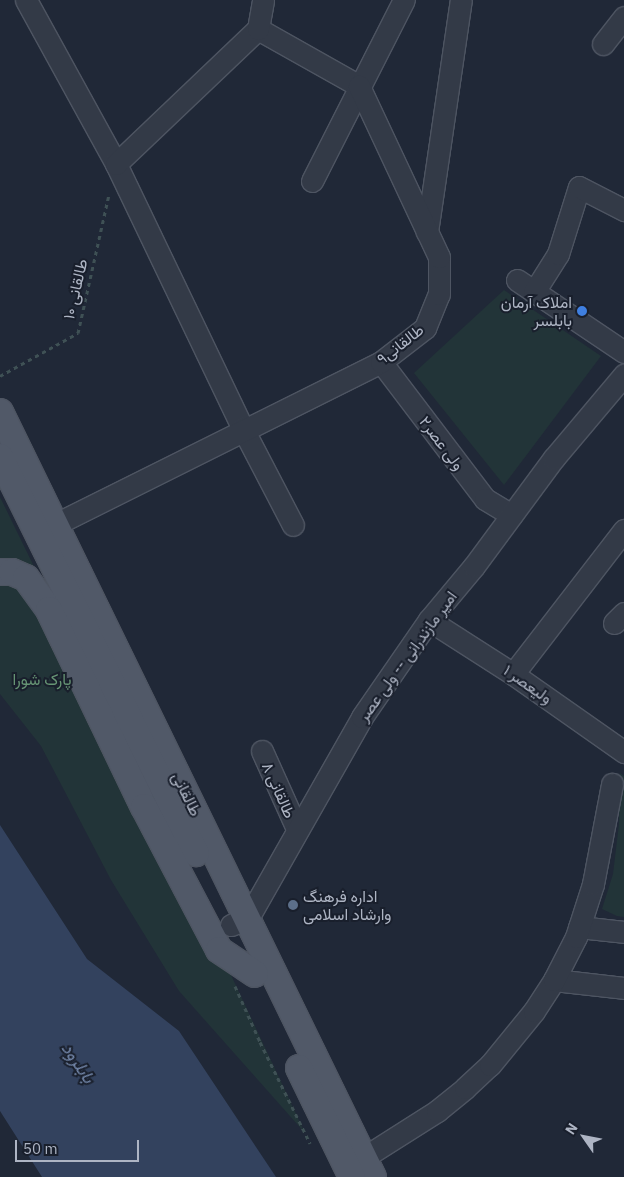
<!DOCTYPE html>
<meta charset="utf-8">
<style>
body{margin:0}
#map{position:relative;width:624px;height:1177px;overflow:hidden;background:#202837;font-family:"IBM Plex Sans",Vazirmatn,sans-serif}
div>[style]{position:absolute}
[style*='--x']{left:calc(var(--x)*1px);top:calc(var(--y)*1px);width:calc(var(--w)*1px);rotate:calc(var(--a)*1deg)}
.green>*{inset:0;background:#223438}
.water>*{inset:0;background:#33425e}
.path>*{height:3px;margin-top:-1.5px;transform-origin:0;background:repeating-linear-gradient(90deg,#3f5155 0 4px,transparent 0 8px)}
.roads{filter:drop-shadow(1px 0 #4e5562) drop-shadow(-1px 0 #4e5562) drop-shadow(0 1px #4e5562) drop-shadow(0 -1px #4e5562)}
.minor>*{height:21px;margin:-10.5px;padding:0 10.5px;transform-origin:10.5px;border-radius:10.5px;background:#333a47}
.major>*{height:26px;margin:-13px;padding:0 13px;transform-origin:13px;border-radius:13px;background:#515968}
.dots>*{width:14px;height:14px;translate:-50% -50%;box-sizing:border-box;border:2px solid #191f2c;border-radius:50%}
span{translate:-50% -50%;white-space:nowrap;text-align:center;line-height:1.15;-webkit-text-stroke:4px #191f2c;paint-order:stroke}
.street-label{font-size:16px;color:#aeb5c4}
.poi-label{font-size:16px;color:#aeb5c4}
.right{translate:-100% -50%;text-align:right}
.left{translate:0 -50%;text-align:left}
.park-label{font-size:16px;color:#669474}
.water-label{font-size:18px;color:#7589ac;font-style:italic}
.north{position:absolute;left:559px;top:1112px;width:50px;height:50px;-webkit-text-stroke:4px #191f2c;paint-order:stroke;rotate:303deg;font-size:14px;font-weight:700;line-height:20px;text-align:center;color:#aeb5c4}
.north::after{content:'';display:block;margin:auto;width:18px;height:22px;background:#aeb5c4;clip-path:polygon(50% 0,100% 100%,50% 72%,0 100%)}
.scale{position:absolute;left:15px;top:1140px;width:124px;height:22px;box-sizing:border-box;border:2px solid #aeb5c4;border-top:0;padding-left:6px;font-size:15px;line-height:18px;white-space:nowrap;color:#aeb5c4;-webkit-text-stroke:4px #191f2c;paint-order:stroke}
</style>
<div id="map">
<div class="green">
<div style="clip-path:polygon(504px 290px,601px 356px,504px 485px,414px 373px)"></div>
<div style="clip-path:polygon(0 497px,171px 847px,305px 1133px,179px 991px,111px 880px,41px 746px,0 694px)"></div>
<div style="clip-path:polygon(620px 773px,624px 776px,624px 917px,617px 916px,602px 909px,613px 874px,619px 824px)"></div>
</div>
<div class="water">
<div style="clip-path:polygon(0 825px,87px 959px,179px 1031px,276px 1177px,42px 1177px,0 1111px)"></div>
</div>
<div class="path">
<div style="--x:0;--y:376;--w:89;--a:-28.9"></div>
<div style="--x:78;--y:333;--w:142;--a:-77.4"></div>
<div style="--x:235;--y:986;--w:61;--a:65.9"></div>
<div style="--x:260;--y:1042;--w:113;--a:63.7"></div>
</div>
<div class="roads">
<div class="minor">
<div style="--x:26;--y:0;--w:187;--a:61.2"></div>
<div style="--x:116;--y:164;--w:294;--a:64.4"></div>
<div style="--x:243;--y:429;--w:108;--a:62.5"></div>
<div style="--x:258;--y:29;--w:116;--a:29.4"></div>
<div style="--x:603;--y:44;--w:34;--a:-52"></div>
<div style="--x:116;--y:164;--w:196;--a:-43.6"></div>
<div style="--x:258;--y:29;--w:29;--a:-80"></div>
<div style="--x:312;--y:181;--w:203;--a:-63.1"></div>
<div style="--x:427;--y:232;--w:234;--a:-81.7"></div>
<div style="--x:517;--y:280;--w:129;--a:33.9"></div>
<div style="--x:534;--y:292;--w:45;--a:-57.7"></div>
<div style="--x:558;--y:254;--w:70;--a:-72.6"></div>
<div style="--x:579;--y:187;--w:51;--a:27.1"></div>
<div style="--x:381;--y:362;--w:172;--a:52.8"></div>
<div style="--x:485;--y:499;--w:31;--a:31"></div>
<div style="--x:56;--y:524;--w:363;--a:-26.5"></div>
<div style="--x:381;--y:362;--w:56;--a:-37.7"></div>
<div style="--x:425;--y:328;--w:37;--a:-68"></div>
<div style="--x:439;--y:294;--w:37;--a:-90"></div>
<div style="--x:439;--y:257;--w:189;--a:-115.1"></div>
<div style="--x:429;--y:620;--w:100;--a:32.7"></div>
<div style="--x:513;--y:674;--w:136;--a:35.1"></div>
<div style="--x:614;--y:623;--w:14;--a:-45"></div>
<div style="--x:513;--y:674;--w:182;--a:-52.4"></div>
<div style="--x:262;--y:751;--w:85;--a:65.8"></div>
<div style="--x:231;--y:925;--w:18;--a:-22"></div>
<div style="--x:248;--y:918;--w:231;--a:-60.4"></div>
<div style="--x:362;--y:717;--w:118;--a:-55.4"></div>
<div style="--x:429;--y:620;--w:70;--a:-50.2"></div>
<div style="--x:474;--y:566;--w:134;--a:-53.5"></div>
<div style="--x:554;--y:458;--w:109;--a:-49.9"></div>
<div style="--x:579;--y:927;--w:45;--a:6.3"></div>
<div style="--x:554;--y:980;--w:70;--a:6.5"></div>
<div style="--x:363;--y:1158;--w:88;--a:-32.4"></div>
<div style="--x:437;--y:1111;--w:36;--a:-39"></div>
<div style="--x:465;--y:1088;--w:34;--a:-43"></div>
<div style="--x:490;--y:1065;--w:70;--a:-50.8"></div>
<div style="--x:534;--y:1011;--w:37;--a:-57"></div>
<div style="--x:554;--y:980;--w:48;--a:-62.9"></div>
<div style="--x:576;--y:937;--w:56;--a:-72.2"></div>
<div style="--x:593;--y:884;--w:102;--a:-79.2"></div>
</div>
<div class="major">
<div style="--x:0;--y:412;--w:851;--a:64.01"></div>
<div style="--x:0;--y:457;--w:442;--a:63.7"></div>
<div style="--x:0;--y:572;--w:12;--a:0"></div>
<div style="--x:12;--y:572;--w:15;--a:23"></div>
<div style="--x:26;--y:578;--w:39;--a:54"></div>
<div style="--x:49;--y:610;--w:219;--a:64.3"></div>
<div style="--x:144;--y:807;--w:161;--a:62.3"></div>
<div style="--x:219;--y:950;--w:43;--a:33.7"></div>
<div style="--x:299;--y:1068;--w:121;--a:64.1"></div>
</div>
</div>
<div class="dots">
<div style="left:582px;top:311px;background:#3f7fe0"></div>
<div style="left:293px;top:905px;background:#5c6f8a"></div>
</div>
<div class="street-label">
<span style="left:75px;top:289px;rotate:-77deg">طالقانی ۱۰</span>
<span style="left:400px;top:344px;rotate:-38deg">طالقانی۹</span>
<span style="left:442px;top:443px;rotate:53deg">ولی عصر۲</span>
<span style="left:407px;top:656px;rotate:-54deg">امیر مازندرانی -- ولی عصر</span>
<span style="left:528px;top:684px;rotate:35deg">ولیعصر ۱</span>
<span style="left:279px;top:790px;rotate:66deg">طالقانی ۸</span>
<span style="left:187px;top:794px;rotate:64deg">طالقانی</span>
</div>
<div class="poi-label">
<span class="right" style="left:572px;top:311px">املاک آرمان<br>بابلسر</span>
<span class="left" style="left:303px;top:905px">اداره فرهنگ<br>وارشاد اسلامی</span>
</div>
<div class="park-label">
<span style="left:42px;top:679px">پارک شورا</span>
</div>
<div class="water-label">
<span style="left:78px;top:1063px;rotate:56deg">بابلرود</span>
</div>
<div class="north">N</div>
<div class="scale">50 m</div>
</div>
